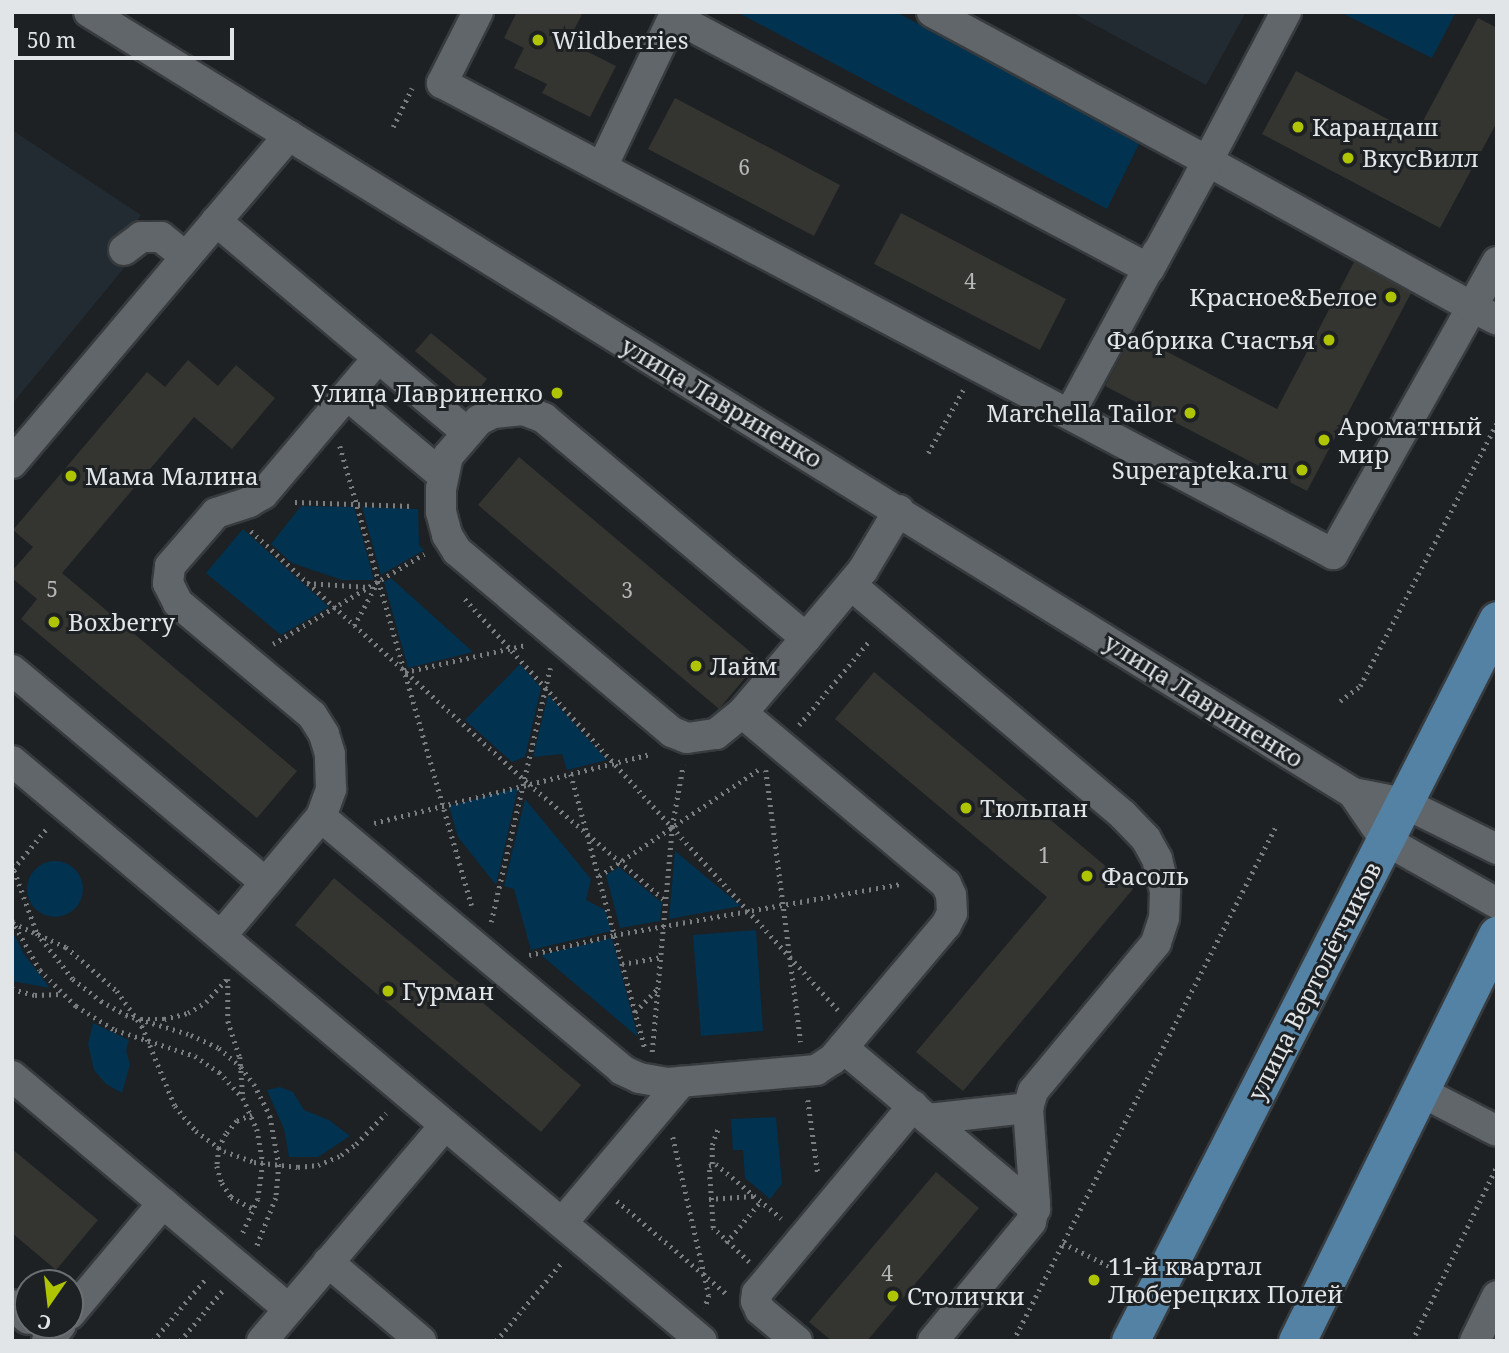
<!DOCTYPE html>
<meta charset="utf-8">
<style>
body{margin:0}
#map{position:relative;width:1509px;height:1353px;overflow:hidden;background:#1d2124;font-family:"Noto Serif",serif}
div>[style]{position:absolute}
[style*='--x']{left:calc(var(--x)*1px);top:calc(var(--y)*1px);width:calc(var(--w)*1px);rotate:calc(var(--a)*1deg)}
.built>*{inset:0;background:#222b32}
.green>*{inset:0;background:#013250}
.round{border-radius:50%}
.building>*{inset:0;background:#343530}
.path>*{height:4.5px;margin-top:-2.25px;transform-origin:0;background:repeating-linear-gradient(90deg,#7a7e81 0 2px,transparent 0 7px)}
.roads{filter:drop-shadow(2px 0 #373b3e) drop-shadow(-2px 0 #373b3e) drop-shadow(0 2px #373b3e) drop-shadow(0 -2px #373b3e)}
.minor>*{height:30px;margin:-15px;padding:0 15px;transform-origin:15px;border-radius:15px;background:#61666a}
.major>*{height:37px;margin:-18.5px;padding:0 18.5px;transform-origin:18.5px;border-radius:18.5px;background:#5482a4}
.dots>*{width:19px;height:19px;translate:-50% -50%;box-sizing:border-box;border:4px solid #1d2124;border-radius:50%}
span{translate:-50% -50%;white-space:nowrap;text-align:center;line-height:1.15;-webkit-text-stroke:6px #1d2124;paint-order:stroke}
.number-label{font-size:21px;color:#b6b9b9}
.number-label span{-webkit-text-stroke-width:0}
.poi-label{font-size:24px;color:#e2e5e7}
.left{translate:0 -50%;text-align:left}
.right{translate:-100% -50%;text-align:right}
.street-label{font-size:24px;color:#e2e5e7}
.frame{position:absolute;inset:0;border:14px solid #e2e5e7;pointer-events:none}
.north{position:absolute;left:14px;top:1269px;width:70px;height:70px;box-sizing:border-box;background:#1d2124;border:2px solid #6c6f72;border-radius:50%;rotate:194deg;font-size:19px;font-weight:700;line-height:28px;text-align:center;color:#e2e5e7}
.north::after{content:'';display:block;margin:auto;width:24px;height:32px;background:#afc504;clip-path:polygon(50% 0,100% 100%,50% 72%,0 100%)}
.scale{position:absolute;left:14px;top:28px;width:220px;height:32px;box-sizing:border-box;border:4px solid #e2e5e7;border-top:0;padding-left:9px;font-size:21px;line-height:24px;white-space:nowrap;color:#e2e5e7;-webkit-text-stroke:5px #1d2124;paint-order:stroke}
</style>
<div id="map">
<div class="built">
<div style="clip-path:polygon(1071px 12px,1246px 12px,1206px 85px)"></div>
<div style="clip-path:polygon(12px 130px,141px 215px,119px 245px,134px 256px,12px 404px)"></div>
</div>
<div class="green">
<div style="clip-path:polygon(737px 12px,896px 12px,1140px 142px,1107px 209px)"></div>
<div style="clip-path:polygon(1340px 12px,1456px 12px,1432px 58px)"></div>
<div style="clip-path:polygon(301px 506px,354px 507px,374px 580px,342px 580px,292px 563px,271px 544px)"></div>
<div style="clip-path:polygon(362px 507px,418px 509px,419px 545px,424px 550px,381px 575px)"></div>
<div style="clip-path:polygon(243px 529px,329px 607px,281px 635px,206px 573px)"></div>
<div style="clip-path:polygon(391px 578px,473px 652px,408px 668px,384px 582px)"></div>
<div style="clip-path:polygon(520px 664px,541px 688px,525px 757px,512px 762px,465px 720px)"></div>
<div style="clip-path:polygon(548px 695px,607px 760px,567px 770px,562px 754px,533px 757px)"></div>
<div style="clip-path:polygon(518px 788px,496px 885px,458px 837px,449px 806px)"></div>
<div style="clip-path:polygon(525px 799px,591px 879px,586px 900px,605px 910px,611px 931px,531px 950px,514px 889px,504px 886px)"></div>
<div style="clip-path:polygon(675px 851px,741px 906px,669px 919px)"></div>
<div class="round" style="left:27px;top:861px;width:56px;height:56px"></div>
<div style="clip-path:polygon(619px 867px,662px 903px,660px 921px,620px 928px,606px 875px)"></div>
<div style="clip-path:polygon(12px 930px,24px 954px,50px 988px,12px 981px)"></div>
<div style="clip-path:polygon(756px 930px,763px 1031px,701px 1036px,693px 935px)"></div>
<div style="clip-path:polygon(612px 938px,638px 1037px,541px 955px)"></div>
<div style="clip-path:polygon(93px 1023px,129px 1040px,126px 1051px,130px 1064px,122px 1093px,106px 1084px,94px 1070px,88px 1044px)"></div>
<div style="clip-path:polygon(280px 1087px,293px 1092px,304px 1110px,329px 1120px,350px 1136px,318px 1157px,289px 1157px,284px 1129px,267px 1090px)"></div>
<div style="clip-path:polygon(776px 1117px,782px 1184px,770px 1199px,745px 1178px,743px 1150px,733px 1150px,731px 1119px)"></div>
</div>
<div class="building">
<div style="clip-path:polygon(517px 12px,583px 12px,568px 42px,616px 66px,590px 117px,542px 93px,547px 84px,514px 68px,524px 48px,504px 38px)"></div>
<div style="clip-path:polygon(1478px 18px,1497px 28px,1497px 122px,1440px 228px,1262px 134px,1296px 71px,1416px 134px)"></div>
<div style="clip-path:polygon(675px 98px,840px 185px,814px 236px,648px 149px)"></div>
<div style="clip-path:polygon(901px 213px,1066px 299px,1040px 350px,874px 264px)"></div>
<div style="clip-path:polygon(1354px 262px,1411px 293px,1307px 491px,1105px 386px,1133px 334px,1277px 409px)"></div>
<div style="clip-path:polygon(431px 333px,487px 379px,471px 398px,415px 351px)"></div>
<div style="clip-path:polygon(188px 360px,218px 386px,236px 365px,275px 398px,232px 449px,194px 417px,62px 573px,297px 771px,257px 818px,21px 619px,37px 599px,12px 578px,12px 571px,33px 547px,13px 530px,147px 372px,165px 387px)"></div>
<div style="clip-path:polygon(519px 457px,760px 660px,719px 709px,478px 505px)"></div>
<div style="clip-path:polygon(874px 672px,1133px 889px,963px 1091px,916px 1052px,1047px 897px,835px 719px)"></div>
<div style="clip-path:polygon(334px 878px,581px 1085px,541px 1132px,295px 925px)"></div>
<div style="clip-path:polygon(12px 1149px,98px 1220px,56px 1270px,12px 1233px)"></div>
<div style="clip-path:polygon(936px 1172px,979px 1208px,867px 1341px,832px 1341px,809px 1322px)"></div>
</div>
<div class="path">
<div style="--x:393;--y:127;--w:43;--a:-64"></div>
<div style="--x:340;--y:446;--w:478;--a:74"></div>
<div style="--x:928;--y:453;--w:72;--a:-60.9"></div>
<div style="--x:295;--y:502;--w:117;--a:2"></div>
<div style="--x:251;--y:531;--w:376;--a:42.3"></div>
<div style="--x:529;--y:784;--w:180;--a:40.5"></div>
<div style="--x:307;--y:583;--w:61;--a:3.8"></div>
<div style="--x:465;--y:599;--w:555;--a:47.77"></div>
<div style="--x:354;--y:626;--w:51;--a:-61.9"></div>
<div style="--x:273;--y:644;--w:176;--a:-30.8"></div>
<div style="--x:405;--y:672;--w:124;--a:-12.6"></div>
<div style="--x:1340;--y:701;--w:25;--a:-37"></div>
<div style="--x:1360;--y:686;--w:297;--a:-62.5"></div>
<div style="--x:799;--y:725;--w:111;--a:-50.1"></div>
<div style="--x:766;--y:770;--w:274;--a:82.7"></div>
<div style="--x:571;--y:774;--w:284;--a:74.9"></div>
<div style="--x:374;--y:823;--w:285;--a:-14"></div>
<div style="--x:12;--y:864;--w:73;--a:70.1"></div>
<div style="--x:37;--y:933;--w:58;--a:52"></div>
<div style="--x:73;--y:979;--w:36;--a:38"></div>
<div style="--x:101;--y:1001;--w:29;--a:29"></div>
<div style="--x:126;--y:1015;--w:68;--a:17.1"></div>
<div style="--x:191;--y:1035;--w:31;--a:25"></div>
<div style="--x:219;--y:1048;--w:29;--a:41"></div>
<div style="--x:241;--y:1067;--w:21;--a:53"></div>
<div style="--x:254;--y:1084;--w:36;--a:63"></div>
<div style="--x:270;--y:1116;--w:50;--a:79.6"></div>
<div style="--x:279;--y:1165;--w:33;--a:95"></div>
<div style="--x:276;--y:1198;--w:52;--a:111.6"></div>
<div style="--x:13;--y:869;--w:55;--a:-50.2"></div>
<div style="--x:599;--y:876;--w:195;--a:-33.7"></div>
<div style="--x:12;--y:920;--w:57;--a:60.8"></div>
<div style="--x:40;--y:970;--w:51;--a:45"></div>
<div style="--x:76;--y:1006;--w:46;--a:31.6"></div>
<div style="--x:115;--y:1030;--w:84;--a:18"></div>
<div style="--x:195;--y:1056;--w:29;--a:34"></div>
<div style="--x:219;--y:1072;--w:35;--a:47"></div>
<div style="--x:243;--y:1098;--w:34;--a:66"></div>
<div style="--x:257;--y:1129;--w:35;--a:80"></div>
<div style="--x:263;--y:1163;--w:36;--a:98"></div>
<div style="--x:258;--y:1199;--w:37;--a:114"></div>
<div style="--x:491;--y:922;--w:261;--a:-76.9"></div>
<div style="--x:13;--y:923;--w:58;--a:24.4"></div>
<div style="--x:66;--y:947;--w:67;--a:40.8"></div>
<div style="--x:117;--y:991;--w:43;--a:54.5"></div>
<div style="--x:142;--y:1026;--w:87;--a:67.6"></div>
<div style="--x:175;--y:1106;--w:33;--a:50"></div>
<div style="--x:196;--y:1131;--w:34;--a:36"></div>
<div style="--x:224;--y:1151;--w:32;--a:20"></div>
<div style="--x:254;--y:1162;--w:44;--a:6.5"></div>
<div style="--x:298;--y:1167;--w:20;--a:-6"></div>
<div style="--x:318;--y:1165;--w:25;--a:-23"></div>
<div style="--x:341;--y:1155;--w:19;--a:-36"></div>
<div style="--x:356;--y:1144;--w:43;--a:-45.9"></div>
<div style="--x:529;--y:955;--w:87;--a:-13.2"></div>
<div style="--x:614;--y:935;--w:290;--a:-10.1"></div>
<div style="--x:622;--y:964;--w:39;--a:-10"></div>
<div style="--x:228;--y:979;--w:42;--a:90"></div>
<div style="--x:228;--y:1021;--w:38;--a:72"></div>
<div style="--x:240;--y:1057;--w:40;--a:85.7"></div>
<div style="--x:12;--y:989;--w:24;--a:15"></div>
<div style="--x:35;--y:995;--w:26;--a:-2"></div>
<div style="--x:635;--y:1012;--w:32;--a:-46"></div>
<div style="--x:141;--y:1019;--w:23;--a:0"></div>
<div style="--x:164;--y:1019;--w:25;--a:-14"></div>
<div style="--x:188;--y:1013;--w:21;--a:-31"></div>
<div style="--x:206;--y:1002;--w:31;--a:-48"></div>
<div style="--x:652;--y:1052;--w:226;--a:-84.9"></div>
<div style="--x:672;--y:827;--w:63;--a:-79.9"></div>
<div style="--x:808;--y:1100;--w:75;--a:82.3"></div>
<div style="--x:252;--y:1115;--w:16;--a:158"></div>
<div style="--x:237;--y:1121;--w:17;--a:130"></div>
<div style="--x:226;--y:1134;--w:16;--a:117"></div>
<div style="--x:219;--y:1148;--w:18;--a:96"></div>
<div style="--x:217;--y:1166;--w:18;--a:74"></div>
<div style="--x:222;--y:1183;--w:17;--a:57"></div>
<div style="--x:231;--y:1197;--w:27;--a:28"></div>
<div style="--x:673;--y:1137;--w:162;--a:77.2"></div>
<div style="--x:709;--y:1295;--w:14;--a:107"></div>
<div style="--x:712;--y:1164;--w:19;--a:-90"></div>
<div style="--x:712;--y:1145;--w:20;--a:-70"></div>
<div style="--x:709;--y:1199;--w:44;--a:-3.9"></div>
<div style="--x:617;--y:1201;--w:145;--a:40.3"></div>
<div style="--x:726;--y:1243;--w:55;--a:-50.2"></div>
<div style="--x:1063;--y:1243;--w:56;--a:26.6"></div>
<div style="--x:749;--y:1262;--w:50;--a:-136.6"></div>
<div style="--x:713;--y:1228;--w:62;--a:-93.7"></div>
<div style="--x:709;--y:1166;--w:7;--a:-16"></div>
<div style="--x:716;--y:1164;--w:85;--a:39.7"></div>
<div style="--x:153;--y:1341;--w:84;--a:-49.8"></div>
<div style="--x:180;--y:1341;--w:68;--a:-49.8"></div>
<div style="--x:496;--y:1341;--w:104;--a:-50.1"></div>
<div style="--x:1013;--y:1341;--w:578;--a:-62.95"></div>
<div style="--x:1412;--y:1341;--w:195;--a:-64.1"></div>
</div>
<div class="roads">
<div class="minor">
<div style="--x:89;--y:12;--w:1486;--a:31.71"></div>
<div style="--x:1353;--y:793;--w:52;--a:11.1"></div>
<div style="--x:1404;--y:803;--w:104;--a:26.3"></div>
<div style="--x:478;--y:12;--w:80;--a:116.9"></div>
<div style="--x:442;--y:83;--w:1008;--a:27.86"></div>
<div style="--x:1333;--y:554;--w:283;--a:-60.6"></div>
<div style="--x:1472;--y:307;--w:302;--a:-151.1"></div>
<div style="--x:1208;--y:161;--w:123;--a:118.6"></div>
<div style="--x:1149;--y:269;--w:538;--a:-152.05"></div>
<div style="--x:932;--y:12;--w:314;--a:28.4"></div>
<div style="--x:603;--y:165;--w:170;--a:-64.5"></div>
<div style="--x:1198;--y:179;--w:189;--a:-62.2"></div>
<div style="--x:216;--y:221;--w:328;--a:40.1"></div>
<div style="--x:124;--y:250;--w:21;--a:-37"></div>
<div style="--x:141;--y:237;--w:20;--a:0"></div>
<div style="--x:161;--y:237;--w:32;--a:39"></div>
<div style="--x:1497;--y:262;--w:51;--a:119.1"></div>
<div style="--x:1472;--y:307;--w:28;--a:27"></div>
<div style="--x:347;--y:395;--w:124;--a:40.1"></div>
<div style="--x:1070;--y:413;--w:182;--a:-61.5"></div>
<div style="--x:12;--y:463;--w:429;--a:-49.8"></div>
<div style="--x:851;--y:585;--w:356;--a:40.2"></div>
<div style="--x:1123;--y:815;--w:33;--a:46"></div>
<div style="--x:1146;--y:839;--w:23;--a:61"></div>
<div style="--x:1157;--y:859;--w:34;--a:76"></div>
<div style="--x:1165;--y:892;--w:26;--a:92"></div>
<div style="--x:1164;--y:918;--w:26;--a:108"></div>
<div style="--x:1156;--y:943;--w:192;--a:129.7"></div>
<div style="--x:1033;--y:1091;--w:18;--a:106"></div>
<div style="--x:1028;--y:1108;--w:96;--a:85.8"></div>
<div style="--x:1035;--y:1204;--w:18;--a:103"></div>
<div style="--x:1031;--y:1222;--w:154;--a:129.5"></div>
<div style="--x:806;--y:638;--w:342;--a:-140"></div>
<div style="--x:544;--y:418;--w:22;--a:-159"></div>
<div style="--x:523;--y:410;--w:30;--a:174"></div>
<div style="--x:493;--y:413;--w:16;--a:153"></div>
<div style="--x:479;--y:420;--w:48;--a:130.7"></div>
<div style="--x:448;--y:456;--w:33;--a:102"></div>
<div style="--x:441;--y:488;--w:24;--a:90"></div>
<div style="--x:441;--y:512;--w:24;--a:75"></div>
<div style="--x:447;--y:535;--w:19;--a:58"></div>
<div style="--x:457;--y:551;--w:281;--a:40.1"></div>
<div style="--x:672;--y:732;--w:16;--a:22"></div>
<div style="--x:687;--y:738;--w:29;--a:-8"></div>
<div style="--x:716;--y:734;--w:33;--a:-39"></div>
<div style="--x:742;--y:713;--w:99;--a:-49.5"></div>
<div style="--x:806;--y:638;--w:89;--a:-50"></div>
<div style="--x:863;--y:570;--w:70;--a:-59"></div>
<div style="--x:12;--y:670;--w:331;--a:40"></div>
<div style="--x:12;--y:761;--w:901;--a:40.05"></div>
<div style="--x:1353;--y:793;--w:57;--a:55.8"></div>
<div style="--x:1385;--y:840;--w:129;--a:29.4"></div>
<div style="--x:321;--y:817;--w:393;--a:40"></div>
<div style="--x:622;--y:1070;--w:19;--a:25"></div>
<div style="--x:639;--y:1078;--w:29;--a:10"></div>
<div style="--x:668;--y:1083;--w:149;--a:-5"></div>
<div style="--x:816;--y:1070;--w:20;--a:-33"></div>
<div style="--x:833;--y:1059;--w:175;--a:-49.9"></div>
<div style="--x:946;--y:925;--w:13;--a:-63"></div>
<div style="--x:952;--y:913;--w:18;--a:-93"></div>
<div style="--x:951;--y:895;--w:12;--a:-114"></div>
<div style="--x:946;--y:884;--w:266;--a:-140"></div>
<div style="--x:221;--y:936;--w:155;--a:-50"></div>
<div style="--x:321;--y:817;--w:30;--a:-70"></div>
<div style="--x:331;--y:789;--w:35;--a:-92"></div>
<div style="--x:330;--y:754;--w:21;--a:-107"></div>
<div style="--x:324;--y:734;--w:22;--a:-122"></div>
<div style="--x:312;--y:715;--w:175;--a:-140.1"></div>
<div style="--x:178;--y:603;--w:22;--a:-117"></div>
<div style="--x:168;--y:583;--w:17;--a:-83"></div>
<div style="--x:170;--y:566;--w:70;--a:-49"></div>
<div style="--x:216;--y:513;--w:35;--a:-18"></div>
<div style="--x:249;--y:502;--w:16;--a:-30"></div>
<div style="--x:263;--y:494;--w:178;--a:-49.8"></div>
<div style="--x:843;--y:1048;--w:251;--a:40"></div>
<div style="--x:12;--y:1076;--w:362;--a:40.1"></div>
<div style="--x:1418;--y:1090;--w:89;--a:27.4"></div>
<div style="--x:928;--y:1119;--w:101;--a:-6.3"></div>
<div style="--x:562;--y:1223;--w:185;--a:-49.8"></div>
<div style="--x:328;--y:1262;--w:122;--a:40.3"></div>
<div style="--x:12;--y:1305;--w:21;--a:41"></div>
<div style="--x:70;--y:1314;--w:145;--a:-50"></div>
<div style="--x:47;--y:1341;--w:21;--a:-49"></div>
<div style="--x:262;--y:1341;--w:283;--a:-49.7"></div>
<div style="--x:797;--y:1341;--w:48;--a:-140"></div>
<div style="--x:760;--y:1310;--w:10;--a:-114"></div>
<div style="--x:756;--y:1301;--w:8;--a:-83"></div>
<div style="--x:757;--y:1293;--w:244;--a:-50.2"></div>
<div style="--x:1475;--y:1341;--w:50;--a:-63.9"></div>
</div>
<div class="major">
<div style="--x:1130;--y:1341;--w:809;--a:-63.02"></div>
<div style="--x:1297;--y:1341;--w:453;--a:-63.8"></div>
</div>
</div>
<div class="dots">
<div style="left:538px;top:40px;background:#afc504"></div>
<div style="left:1298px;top:127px;background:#afc504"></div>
<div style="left:1348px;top:158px;background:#afc504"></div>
<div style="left:1391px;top:297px;background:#afc504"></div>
<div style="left:1329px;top:340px;background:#afc504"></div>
<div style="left:557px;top:393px;background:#afc504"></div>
<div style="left:1190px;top:413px;background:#afc504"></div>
<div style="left:1324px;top:440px;background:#afc504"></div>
<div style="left:1302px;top:470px;background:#afc504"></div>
<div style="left:71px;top:476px;background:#afc504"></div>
<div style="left:54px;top:622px;background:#afc504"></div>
<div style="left:696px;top:666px;background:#afc504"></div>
<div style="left:966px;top:808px;background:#afc504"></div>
<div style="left:1087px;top:876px;background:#afc504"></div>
<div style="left:388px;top:991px;background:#afc504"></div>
<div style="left:1094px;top:1280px;background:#afc504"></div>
<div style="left:893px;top:1296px;background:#afc504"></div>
</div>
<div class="number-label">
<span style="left:744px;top:167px">6</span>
<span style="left:970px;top:281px">4</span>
<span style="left:52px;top:589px">5</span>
<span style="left:627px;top:590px">3</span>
<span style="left:1044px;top:855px">1</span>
<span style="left:887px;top:1273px">4</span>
</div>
<div class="poi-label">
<span class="left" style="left:552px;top:40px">Wildberries</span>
<span class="left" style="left:1312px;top:127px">Карандаш</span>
<span class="left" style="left:1362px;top:158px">ВкусВилл</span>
<span class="right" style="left:1377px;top:297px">Красное&amp;Белое</span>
<span class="right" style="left:1315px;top:340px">Фабрика Счастья</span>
<span class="right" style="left:543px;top:393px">Улица Лавриненко</span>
<span class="right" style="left:1176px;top:413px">Marchella Tailor</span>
<span class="left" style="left:1338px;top:440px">Ароматный<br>мир</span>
<span class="right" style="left:1288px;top:470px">Superapteka.ru</span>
<span class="left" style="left:85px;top:476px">Мама Малина</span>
<span class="left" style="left:68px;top:622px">Boxberry</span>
<span class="left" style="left:710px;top:666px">Лайм</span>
<span class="left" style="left:980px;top:808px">Тюльпан</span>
<span class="left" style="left:1101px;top:876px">Фасоль</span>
<span class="left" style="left:402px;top:991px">Гурман</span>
<span class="left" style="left:1108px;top:1280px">11-й квартал<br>Люберецких Полей</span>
<span class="left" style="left:907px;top:1296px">Столички</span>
</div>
<div class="street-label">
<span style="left:722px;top:402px;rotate:31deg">улица Лавриненко</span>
<span style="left:1204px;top:700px;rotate:32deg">улица Лавриненко</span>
<span style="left:1314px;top:981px;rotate:-63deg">улица Вертолётчиков</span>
</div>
<div class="frame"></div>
<div class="north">С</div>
<div class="scale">50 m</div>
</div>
